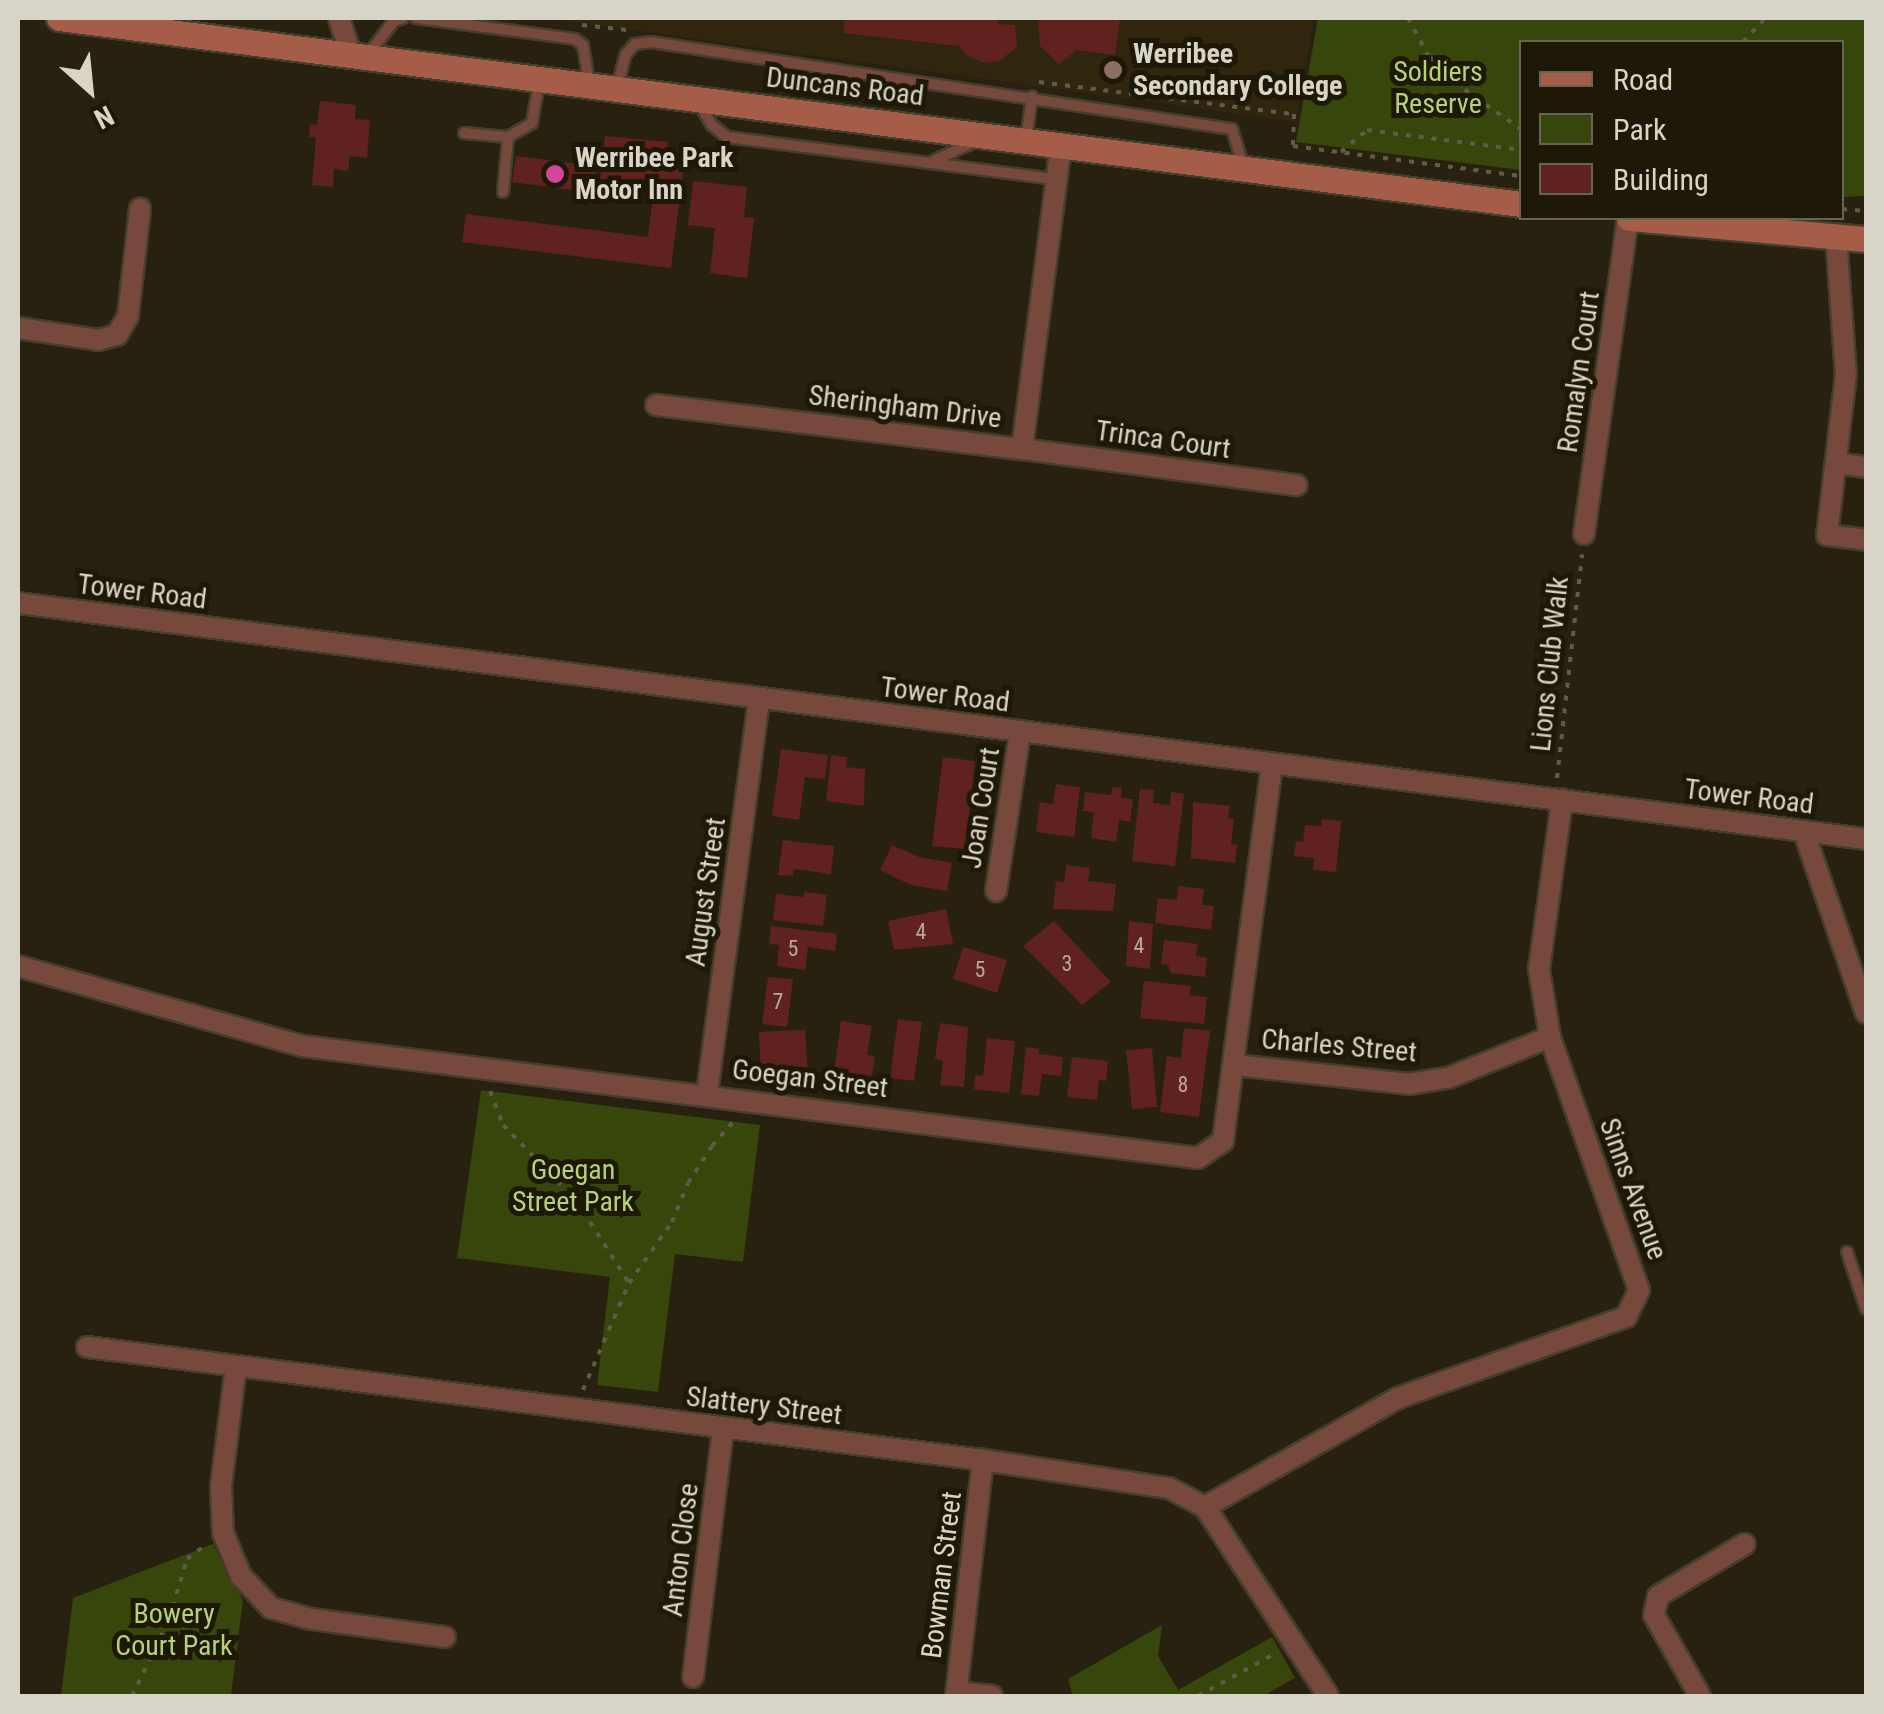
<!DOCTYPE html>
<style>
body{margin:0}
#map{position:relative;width:1884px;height:1714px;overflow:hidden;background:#28210f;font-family:"Roboto Condensed",sans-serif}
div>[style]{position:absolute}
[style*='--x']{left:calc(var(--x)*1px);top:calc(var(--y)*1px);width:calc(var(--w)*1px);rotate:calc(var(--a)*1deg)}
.built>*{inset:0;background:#2f260d}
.green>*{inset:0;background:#37460a}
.building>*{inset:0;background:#5f221e}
.path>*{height:4px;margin-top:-2px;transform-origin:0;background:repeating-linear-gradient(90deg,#615b4b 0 5px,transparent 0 13px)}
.roads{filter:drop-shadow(2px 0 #443e2d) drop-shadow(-2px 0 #443e2d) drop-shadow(0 2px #443e2d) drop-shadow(0 -2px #443e2d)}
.service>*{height:10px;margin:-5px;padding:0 5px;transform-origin:5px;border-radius:5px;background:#77483c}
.minor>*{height:20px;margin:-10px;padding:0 10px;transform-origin:10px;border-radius:10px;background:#77483c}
.secondary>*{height:25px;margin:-12.5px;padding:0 12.5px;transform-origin:12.5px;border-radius:12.5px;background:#a65d48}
.dots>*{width:28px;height:28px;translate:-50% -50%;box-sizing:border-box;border:5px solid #1e1806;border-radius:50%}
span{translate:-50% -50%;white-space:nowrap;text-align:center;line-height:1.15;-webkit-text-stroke:10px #1e1806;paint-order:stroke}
.number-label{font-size:22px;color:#baa89e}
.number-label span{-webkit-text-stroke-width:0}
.poi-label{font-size:28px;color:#d8d4c8;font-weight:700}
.left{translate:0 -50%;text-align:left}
.park-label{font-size:28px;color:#b6d278}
.street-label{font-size:28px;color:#d8d4c8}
.frame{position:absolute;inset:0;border:20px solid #d8d4c8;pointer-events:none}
.legend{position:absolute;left:1519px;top:40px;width:325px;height:180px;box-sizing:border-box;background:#1e1806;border:2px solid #686354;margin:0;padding:12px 18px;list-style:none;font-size:30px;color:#d8d4c8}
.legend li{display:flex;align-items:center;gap:20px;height:50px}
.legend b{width:50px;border:2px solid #686354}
.north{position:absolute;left:40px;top:40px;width:100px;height:100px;-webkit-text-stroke:8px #1e1806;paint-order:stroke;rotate:153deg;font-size:28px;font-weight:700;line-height:40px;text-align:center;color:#d8d4c8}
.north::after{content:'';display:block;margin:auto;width:35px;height:45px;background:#d8d4c8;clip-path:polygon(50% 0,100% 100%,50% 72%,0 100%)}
</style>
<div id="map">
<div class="built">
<div style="clip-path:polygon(545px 18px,1314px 18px,1296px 122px)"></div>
</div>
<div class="green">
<div style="clip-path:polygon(1318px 18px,1866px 18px,1866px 196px,1842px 197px,1842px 42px,1522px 42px,1521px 170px,1296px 142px)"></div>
<div style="clip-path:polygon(481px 1090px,760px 1125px,743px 1262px,675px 1254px,658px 1392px,597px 1385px,610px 1277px,457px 1258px)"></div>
<div style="clip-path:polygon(213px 1544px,243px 1600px,231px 1696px,61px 1696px,73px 1598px)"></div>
<div style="clip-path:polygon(1162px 1625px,1158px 1656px,1178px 1690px,1272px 1637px,1295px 1678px,1263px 1696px,1073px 1696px,1068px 1679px)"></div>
</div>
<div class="building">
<div style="clip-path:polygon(845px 18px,998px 18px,998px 24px,1015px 25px,1017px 47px,999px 61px,985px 63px,967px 56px,959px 46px,843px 33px)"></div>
<div style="clip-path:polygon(1038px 18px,1120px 18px,1115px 55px,1077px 50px,1059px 64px,1040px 46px)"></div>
<div style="clip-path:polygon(320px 101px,356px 105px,355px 119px,370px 120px,367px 158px,350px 156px,348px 171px,334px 169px,333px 187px,312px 185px,316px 138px,309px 137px,310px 124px,317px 125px)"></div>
<div style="clip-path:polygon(605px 136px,668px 142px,665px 164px,677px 165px,683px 172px,671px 268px,462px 242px,466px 214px,648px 237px,654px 187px,600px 181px)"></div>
<div style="clip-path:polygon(516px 156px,597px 166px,594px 193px,512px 182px)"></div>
<div style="clip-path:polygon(693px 181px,747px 187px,744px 217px,754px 218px,747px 278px,710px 273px,715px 228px,688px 225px)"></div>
<div style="clip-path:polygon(781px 749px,828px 755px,825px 779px,805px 777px,799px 820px,772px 816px)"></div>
<div style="clip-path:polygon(831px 755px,847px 757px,846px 767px,865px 769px,864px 806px,826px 801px)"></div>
<div style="clip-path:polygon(943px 757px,975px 761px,965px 849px,932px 846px)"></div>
<div style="clip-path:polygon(1056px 784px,1080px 787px,1074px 837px,1036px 832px,1040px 802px,1053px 804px)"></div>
<div style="clip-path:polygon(1112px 787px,1122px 788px,1121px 798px,1133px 799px,1130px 822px,1119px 820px,1116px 842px,1091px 838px,1094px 812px,1083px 811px,1085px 792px,1111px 795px)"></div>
<div style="clip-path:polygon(1140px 789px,1154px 790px,1153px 803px,1170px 805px,1171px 792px,1184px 794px,1175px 866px,1132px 861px)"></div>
<div style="clip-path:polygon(1193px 802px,1230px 806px,1228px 818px,1234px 819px,1231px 844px,1237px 845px,1235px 863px,1191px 858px)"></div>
<div style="clip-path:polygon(1322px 819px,1341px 821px,1336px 872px,1313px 870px,1314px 858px,1294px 856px,1296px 841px,1303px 842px,1305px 825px,1321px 826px)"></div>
<div style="clip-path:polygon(783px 840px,834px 846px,831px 874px,794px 869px,793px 876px,778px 875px)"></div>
<div style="clip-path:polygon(892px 845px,919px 857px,952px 863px,947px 891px,911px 885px,880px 870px)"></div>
<div style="clip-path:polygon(1066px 865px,1090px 868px,1088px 881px,1116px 884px,1113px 911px,1053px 909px,1056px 881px,1064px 882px)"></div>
<div style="clip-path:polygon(1178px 886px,1204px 889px,1202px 905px,1214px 906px,1211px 930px,1155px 923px,1158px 898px,1177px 900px)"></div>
<div style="clip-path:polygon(805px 892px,827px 895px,823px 926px,773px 920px,776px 894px,803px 897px)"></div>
<div style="clip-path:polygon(946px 909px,953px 944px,894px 950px,888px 921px)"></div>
<div style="clip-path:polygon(1054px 921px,1111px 982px,1082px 1005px,1023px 946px)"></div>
<div style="clip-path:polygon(1129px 921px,1153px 924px,1150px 969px,1126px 966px)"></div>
<div style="clip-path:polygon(771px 926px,837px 934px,835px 951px,808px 947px,805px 970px,777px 966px,779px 945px,769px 944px)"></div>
<div style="clip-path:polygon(1164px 940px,1198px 944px,1196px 956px,1207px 958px,1205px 977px,1171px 973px,1168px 965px,1161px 964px)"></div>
<div style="clip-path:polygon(963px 947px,1007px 960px,997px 993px,953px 979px)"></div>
<div style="clip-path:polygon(768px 977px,793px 979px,787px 1027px,762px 1024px)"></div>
<div style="clip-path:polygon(1144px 981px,1191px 986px,1190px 995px,1207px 997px,1204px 1024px,1140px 1018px)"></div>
<div style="clip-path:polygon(898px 1019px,922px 1022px,914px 1081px,890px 1078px)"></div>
<div style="clip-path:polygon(841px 1021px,872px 1026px,867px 1055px,875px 1056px,872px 1076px,834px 1071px)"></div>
<div style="clip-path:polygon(940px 1023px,968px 1027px,964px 1087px,940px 1085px,943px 1061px,935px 1059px)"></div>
<div style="clip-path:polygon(1184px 1028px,1210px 1031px,1199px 1117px,1160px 1112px,1167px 1056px,1181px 1058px)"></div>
<div style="clip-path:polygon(805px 1030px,808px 1075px,761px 1077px,759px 1032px)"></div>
<div style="clip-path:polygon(987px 1038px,1015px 1041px,1009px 1093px,974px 1089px,975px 1075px,983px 1076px)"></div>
<div style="clip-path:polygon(1026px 1047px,1039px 1049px,1039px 1054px,1063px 1057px,1061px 1076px,1042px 1074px,1039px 1096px,1021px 1094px)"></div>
<div style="clip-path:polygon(1152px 1048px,1157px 1107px,1132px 1109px,1126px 1050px)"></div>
<div style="clip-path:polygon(1072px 1057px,1108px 1061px,1106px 1081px,1099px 1080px,1097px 1100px,1067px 1097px)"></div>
</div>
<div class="path">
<div style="--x:1408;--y:18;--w:44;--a:61.7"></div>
<div style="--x:1429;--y:57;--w:35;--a:45"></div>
<div style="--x:1454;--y:82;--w:83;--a:35.2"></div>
<div style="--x:582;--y:25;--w:45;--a:6.3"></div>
<div style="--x:1743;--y:42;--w:33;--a:-47"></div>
<div style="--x:1039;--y:82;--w:257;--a:7.2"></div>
<div style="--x:1294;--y:114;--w:32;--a:92"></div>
<div style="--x:1293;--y:146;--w:231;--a:7.5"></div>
<div style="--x:1341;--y:152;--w:34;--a:-40"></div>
<div style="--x:1367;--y:130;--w:156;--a:7.4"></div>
<div style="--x:1842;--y:209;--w:24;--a:5"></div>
<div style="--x:1557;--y:778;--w:225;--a:-83.6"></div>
<div style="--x:490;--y:1091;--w:36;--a:69"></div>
<div style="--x:503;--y:1125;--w:105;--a:45.8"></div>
<div style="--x:576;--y:1200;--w:98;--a:57.4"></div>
<div style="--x:583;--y:1390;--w:116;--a:-66.7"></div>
<div style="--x:629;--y:1283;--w:75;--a:-54.8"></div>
<div style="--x:672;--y:1222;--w:42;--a:-67.7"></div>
<div style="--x:688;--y:1183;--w:44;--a:-57"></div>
<div style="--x:712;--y:1146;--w:33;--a:-49"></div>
<div style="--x:132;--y:1696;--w:85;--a:-64.3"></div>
<div style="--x:169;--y:1619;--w:63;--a:-73.3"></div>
<div style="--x:187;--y:1559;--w:25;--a:-37"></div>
<div style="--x:1198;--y:1696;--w:89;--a:-28.9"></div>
</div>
<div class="roads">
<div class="service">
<div style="--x:416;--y:18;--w:160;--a:7.5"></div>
<div style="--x:575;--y:39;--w:10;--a:37"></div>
<div style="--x:583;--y:45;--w:39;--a:81"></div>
<div style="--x:367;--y:56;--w:44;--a:-52.4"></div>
<div style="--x:394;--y:21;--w:9;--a:-18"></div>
<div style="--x:617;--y:87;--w:34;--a:-75"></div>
<div style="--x:626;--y:54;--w:13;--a:-48"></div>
<div style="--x:635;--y:44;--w:16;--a:-7"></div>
<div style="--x:651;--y:42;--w:587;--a:8.52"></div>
<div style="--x:1232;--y:129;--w:41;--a:72.9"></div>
<div style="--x:698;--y:102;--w:27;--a:59"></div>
<div style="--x:712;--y:125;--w:19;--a:39"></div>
<div style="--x:727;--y:137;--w:332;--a:7.3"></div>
<div style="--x:464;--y:133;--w:44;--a:5.2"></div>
<div style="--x:1026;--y:140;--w:44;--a:-82.2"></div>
<div style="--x:933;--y:161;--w:47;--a:-24.9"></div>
<div style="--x:503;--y:192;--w:55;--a:-84.8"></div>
<div style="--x:508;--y:137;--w:28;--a:-30"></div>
<div style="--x:532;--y:123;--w:42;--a:-80.3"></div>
<div style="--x:1847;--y:1252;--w:60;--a:71.6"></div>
</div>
<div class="minor">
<div style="--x:339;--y:18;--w:39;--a:72"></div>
<div style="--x:1836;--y:236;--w:138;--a:85.9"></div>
<div style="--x:1846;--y:374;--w:162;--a:96.7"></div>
<div style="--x:1827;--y:535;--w:39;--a:7"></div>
<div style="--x:18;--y:328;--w:81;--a:8.5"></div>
<div style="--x:98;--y:340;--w:20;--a:-15"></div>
<div style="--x:117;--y:335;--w:22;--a:-60"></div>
<div style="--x:128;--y:316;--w:108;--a:-83.6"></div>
<div style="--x:656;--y:405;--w:369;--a:6.9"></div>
<div style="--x:1022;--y:449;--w:306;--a:-82.7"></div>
<div style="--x:1022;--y:449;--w:277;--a:7.5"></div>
<div style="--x:1836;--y:463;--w:30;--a:8"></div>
<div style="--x:1584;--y:534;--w:319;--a:-82.1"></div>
<div style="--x:18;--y:603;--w:1863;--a:7.28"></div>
<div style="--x:1804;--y:832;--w:191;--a:71.1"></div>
<div style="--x:996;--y:891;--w:160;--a:-81.4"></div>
<div style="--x:18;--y:966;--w:296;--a:15.7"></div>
<div style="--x:303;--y:1046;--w:902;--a:7.13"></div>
<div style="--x:1198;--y:1158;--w:30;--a:-34"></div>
<div style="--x:1223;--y:1141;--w:378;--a:-82.6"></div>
<div style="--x:1235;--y:1065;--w:175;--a:6.2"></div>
<div style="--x:1409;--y:1084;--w:39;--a:-9"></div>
<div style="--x:1448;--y:1078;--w:110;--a:-21.9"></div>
<div style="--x:707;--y:1094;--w:398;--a:-82.5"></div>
<div style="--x:87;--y:1347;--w:903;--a:7.19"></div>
<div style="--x:983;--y:1460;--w:188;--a:8.6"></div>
<div style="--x:1169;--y:1488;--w:41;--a:27.8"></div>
<div style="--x:1205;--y:1507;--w:225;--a:56.9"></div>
<div style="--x:236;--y:1366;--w:122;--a:97.1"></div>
<div style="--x:221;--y:1487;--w:46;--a:87.5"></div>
<div style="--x:223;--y:1533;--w:47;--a:67.3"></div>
<div style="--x:241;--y:1576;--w:44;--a:46.8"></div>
<div style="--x:271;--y:1608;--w:41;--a:15.4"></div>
<div style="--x:311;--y:1619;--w:135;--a:7.7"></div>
<div style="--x:1205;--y:1507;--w:222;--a:-29.5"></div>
<div style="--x:1398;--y:1398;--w:242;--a:-19.6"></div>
<div style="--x:1626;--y:1317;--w:30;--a:-64"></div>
<div style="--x:1639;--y:1290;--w:268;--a:-109.4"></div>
<div style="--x:1550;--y:1037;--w:69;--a:-99.2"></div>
<div style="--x:1539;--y:969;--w:171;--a:-82.2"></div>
<div style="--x:693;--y:1677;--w:249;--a:-83.1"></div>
<div style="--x:956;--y:1692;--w:36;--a:6"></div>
<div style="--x:956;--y:1696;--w:238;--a:-83.5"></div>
<div style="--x:1700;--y:1696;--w:93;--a:-119.6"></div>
<div style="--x:1654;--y:1615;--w:19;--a:-78"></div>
<div style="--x:1658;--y:1596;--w:101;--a:-30.9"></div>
</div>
<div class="secondary">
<div style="--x:59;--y:18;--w:1475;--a:7.25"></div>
<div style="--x:1629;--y:218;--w:238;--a:5.1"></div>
</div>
</div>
<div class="dots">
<div style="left:1113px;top:70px;background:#8d6e63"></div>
<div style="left:555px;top:174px;background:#d1479c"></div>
</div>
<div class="number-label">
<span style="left:921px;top:932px">4</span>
<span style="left:1139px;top:946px">4</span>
<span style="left:793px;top:949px">5</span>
<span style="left:1067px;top:964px">3</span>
<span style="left:980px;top:970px">5</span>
<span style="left:778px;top:1002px">7</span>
<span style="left:1183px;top:1085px">8</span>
</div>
<div class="poi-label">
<span class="left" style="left:1133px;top:70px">Werribee<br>Secondary College</span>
<span class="left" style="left:575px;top:174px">Werribee Park<br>Motor Inn</span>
</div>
<div class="park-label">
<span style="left:1438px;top:88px">Soldiers<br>Reserve</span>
<span style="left:573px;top:1186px">Goegan<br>Street Park</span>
<span style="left:174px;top:1630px">Bowery<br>Court Park</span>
</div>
<div class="street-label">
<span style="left:845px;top:87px;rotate:7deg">Duncans Road</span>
<span style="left:1579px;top:372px;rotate:-82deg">Romalyn Court</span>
<span style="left:905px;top:407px;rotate:7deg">Sheringham Drive</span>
<span style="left:1163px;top:440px;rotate:8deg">Trinca Court</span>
<span style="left:142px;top:592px;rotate:7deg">Tower Road</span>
<span style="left:1550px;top:664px;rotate:-84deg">Lions Club Walk</span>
<span style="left:945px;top:695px;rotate:7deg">Tower Road</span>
<span style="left:1749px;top:797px;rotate:7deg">Tower Road</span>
<span style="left:981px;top:808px;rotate:-81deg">Joan Court</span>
<span style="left:706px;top:892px;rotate:-82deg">August Street</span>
<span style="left:1339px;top:1046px;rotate:5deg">Charles Street</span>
<span style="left:810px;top:1079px;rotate:7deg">Goegan Street</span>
<span style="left:1633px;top:1189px;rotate:70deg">Sinns Avenue</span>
<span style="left:764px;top:1406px;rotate:7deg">Slattery Street</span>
<span style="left:681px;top:1550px;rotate:-83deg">Anton Close</span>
<span style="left:942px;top:1575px;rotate:-83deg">Bowman Street</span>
</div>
<div class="frame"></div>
<ul class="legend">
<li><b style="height:12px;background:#a65d48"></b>Road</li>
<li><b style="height:28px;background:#37460a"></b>Park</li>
<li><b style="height:28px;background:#5f221e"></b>Building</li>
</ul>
<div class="north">N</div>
</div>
